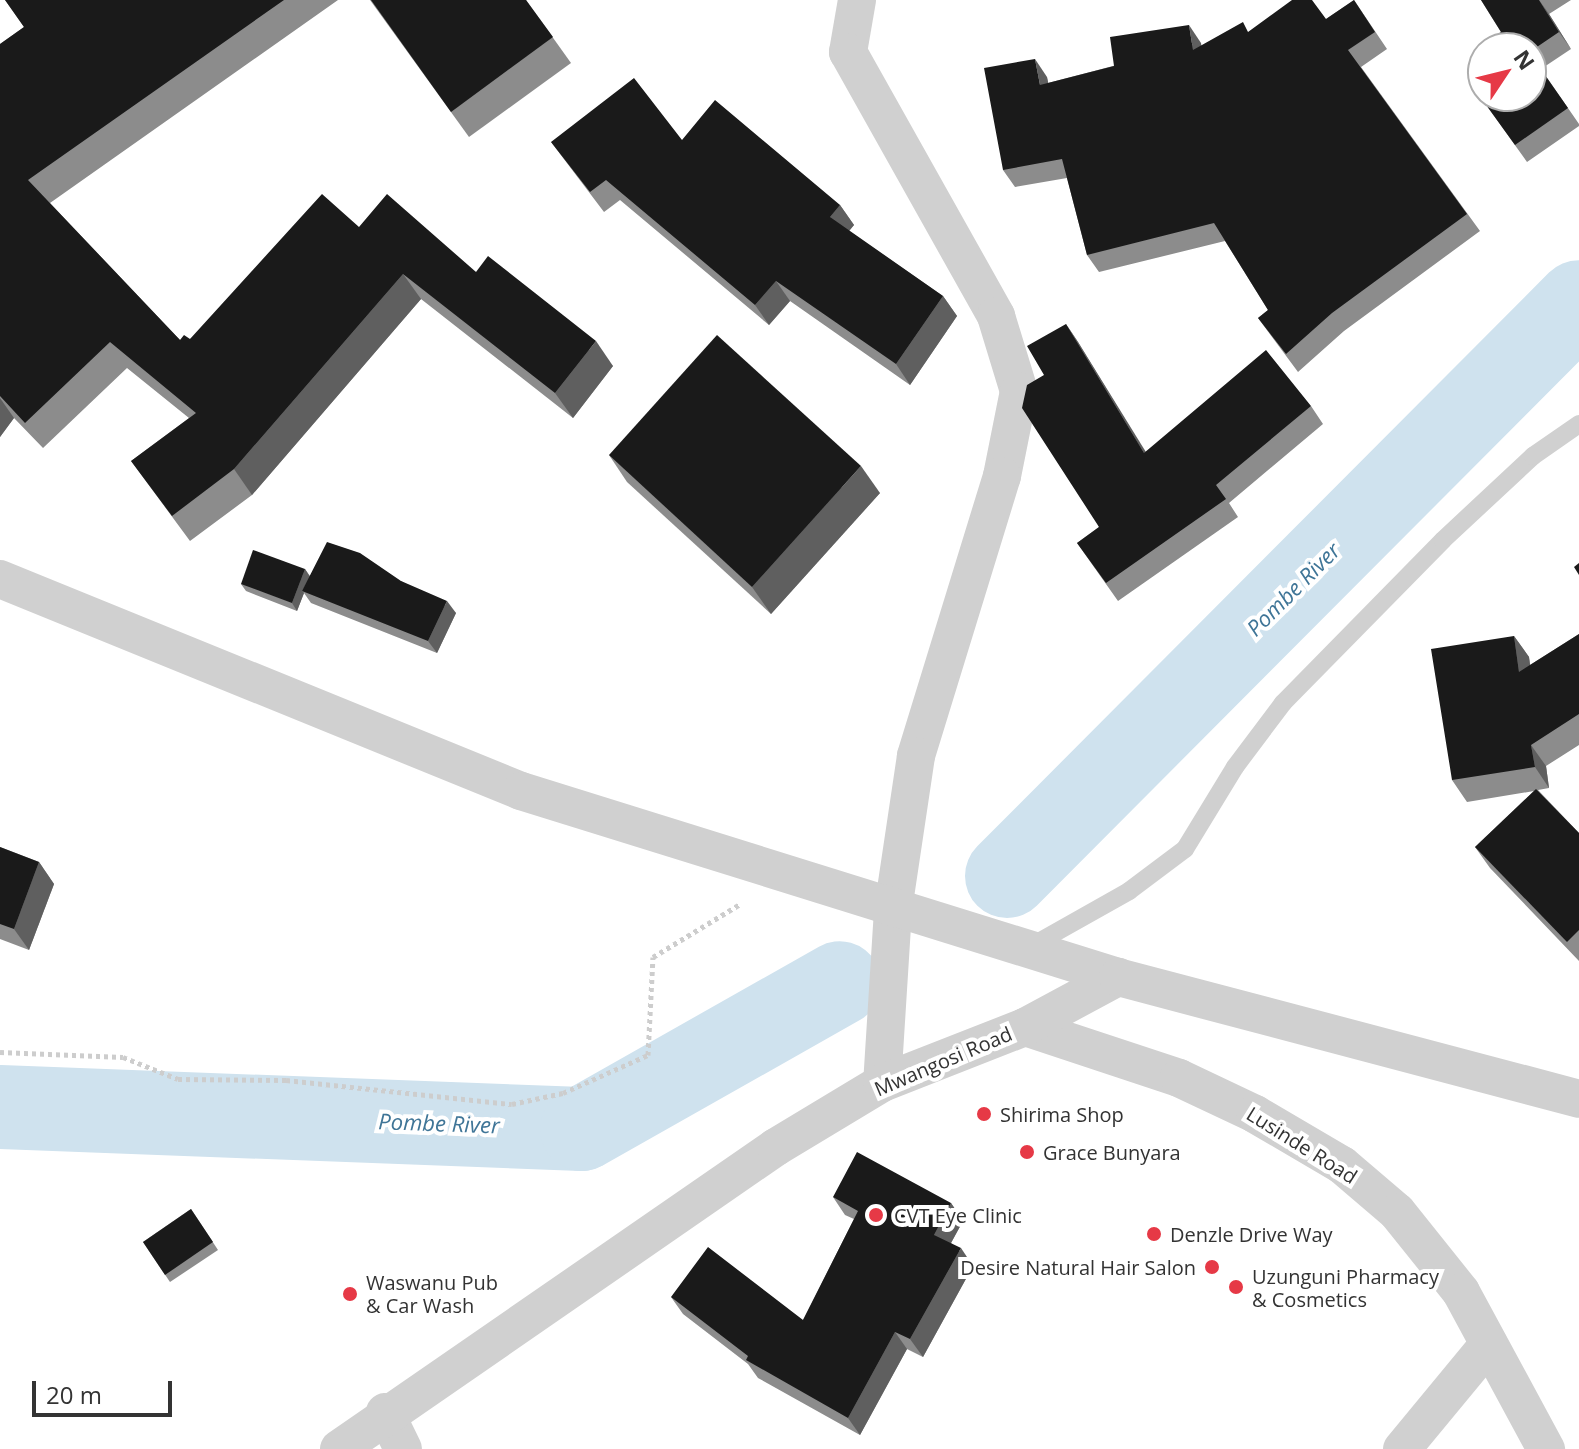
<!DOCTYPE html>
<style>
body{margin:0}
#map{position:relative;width:1579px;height:1449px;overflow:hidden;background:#fff;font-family:"Open Sans",sans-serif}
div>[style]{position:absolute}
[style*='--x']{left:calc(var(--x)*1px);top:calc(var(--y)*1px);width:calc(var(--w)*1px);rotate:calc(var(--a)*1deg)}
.river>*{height:84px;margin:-42px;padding:0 42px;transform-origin:42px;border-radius:42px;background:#cfe2ee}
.path>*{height:5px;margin-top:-2.5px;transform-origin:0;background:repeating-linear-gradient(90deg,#cdcdcd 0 4px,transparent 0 8px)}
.lane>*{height:18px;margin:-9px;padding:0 9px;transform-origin:9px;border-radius:9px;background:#d0d0d0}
.street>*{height:38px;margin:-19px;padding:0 19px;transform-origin:19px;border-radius:19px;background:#d0d0d0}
.wall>*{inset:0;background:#8c8c8c}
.shaded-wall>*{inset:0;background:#5f5f5f}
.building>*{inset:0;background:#1a1a1a}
.dots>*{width:22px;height:22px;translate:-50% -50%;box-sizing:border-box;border:4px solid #fff;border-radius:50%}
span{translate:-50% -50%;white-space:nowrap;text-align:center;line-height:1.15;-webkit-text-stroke:8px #fff;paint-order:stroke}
.street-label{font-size:20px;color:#333}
.poi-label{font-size:20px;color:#333}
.left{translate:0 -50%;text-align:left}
.right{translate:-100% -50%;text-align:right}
.water-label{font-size:22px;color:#3f7597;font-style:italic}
.north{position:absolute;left:1467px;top:32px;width:80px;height:80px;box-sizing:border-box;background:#fff;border:2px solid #adadad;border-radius:50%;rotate:55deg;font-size:22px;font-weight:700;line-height:32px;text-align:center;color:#333}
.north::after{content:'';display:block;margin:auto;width:28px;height:36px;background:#e63946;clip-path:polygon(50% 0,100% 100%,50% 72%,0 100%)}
.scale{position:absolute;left:32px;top:1381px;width:140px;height:36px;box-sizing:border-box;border:4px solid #333;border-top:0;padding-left:10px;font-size:24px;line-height:28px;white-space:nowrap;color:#333;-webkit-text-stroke:6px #fff;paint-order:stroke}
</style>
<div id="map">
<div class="river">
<div style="--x:1007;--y:876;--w:810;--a:-45.1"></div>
<div style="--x:0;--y:1107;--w:582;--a:2.16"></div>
<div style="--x:582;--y:1129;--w:296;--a:-29.5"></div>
</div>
<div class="path">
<div style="--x:0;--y:1052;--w:123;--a:2.3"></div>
<div style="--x:123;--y:1057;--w:59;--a:21.8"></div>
<div style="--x:178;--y:1079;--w:108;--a:0.5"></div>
<div style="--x:286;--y:1080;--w:227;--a:6.1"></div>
<div style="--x:512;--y:1104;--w:52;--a:-12.2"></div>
<div style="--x:563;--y:1093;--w:93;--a:-24.1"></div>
<div style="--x:648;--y:1055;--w:98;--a:-87.1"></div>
<div style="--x:653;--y:957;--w:102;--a:-31.3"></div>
</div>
<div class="lane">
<div style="--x:1028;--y:948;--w:116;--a:-29.4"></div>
<div style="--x:1129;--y:891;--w:70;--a:-36.9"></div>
<div style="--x:1185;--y:849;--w:96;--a:-58.6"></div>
<div style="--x:1235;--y:767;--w:80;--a:-53.1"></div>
<div style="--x:1283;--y:703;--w:228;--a:-45.5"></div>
<div style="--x:1443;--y:540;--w:123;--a:-43"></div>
<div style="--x:1533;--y:456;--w:56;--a:-34.8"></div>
</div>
<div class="street">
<div style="--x:857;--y:0;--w:53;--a:99.8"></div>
<div style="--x:848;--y:52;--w:303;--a:60.7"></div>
<div style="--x:996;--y:316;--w:78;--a:73"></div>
<div style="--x:1019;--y:391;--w:87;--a:101.3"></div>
<div style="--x:1002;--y:476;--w:293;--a:107.1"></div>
<div style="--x:916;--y:756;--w:156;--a:98.5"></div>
<div style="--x:893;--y:910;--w:173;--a:93.6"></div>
<div style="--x:0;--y:579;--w:562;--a:22.14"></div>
<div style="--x:521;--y:791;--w:625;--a:17.3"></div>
<div style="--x:1025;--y:1027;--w:162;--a:18.3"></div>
<div style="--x:1179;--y:1078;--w:84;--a:25.3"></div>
<div style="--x:1255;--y:1114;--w:101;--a:30.4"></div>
<div style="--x:1342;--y:1165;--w:72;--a:40.5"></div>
<div style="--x:1397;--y:1212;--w:102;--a:51.3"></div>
<div style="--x:1461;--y:1292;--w:179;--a:61.6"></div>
<div style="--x:385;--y:1412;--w:41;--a:64.1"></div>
<div style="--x:339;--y:1449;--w:531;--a:-34.65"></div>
<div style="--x:776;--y:1147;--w:124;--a:-31.1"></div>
<div style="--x:882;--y:1083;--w:154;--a:-21.4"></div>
<div style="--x:1025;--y:1027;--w:106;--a:-28.3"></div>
<div style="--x:1118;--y:977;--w:477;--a:14.8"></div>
<div style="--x:1402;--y:1449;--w:136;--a:-50.4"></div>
</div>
<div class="wall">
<div style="clip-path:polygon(5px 0,338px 0,50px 203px,180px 340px,190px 339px,359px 227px,476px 272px,613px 366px,573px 418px,421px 299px,252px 495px,190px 541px,131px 461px,189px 418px,127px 368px,43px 448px,14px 418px,0 437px,0 44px,24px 27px)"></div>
<div style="clip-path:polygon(370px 0,526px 0,571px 63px,469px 137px)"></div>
<div style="clip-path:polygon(1354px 0,1387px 49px,1361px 67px,1480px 231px,1344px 331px,1298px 372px,1258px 318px,1268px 310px,1225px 241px,1099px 272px,1087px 255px,1067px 178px,1015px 187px,1003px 170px,1047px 77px,1048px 83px,1201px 43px,1201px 46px,1326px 19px)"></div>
<div style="clip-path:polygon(1481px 0,1571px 0,1549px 14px,1571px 49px,1541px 69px,1579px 124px,1579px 126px,1527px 162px,1484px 102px,1531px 96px,1531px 48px,1501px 32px)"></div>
<div style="clip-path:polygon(682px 140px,840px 205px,854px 225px,849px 231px,943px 296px,957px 316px,910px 385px,790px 301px,769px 325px,620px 200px,604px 212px,551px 142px)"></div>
<div style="clip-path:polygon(1066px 324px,1078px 342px,1145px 452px,1311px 406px,1323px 424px,1229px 503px,1238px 517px,1118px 601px,1077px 543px,1099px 527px,1044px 375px)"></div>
<div style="clip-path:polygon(609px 455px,880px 493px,771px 614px,627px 482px)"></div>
<div style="clip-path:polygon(305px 569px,310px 576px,401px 581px,456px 613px,437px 653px,311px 603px,304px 593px,297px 611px,246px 591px,241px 584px)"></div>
<div style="clip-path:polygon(1579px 634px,1579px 745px,1546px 766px,1549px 788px,1538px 790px,1579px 833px,1579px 961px,1490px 868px,1475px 847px,1534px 791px,1467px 802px,1452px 780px,1514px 636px,1529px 657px,1530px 665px)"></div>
<div style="clip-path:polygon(0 847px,39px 862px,54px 884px,29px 950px,0 939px)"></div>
<div style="clip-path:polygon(833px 1197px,951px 1203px,963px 1221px,951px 1243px,973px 1266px,923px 1357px,907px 1349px,860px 1435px,758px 1378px,748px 1364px,683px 1314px,671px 1297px,803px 1320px,854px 1219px,845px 1215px)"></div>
<div style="clip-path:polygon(191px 1209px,218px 1250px,170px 1282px,143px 1242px)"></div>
</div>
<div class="shaded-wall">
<div style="clip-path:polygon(1539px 0,1549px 14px,1571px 49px,1559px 32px)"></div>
<div style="clip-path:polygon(1189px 25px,1201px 43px,1205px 68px,1193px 50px)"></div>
<div style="clip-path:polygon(1035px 59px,1047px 77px,1052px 102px,1040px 85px)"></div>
<div style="clip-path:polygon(840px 205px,854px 225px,844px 237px,830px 217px)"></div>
<div style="clip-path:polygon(403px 274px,421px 299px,252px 495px,234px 469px)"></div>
<div style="clip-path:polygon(776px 281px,790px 301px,769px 325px,755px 305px)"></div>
<div style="clip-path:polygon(943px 296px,957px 316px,910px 385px,896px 364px)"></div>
<div style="clip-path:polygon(1066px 324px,1078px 342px,1157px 470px,1144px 453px)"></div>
<div style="clip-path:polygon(596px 341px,613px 366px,573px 418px,555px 393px)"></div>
<div style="clip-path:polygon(0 398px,14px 418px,0 437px)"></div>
<div style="clip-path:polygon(861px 466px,880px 493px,771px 614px,752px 587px)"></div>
<div style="clip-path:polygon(305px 569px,310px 577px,302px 591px,304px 593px,297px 611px,292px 603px)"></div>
<div style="clip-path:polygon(447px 601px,456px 613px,437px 653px,428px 641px)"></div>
<div style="clip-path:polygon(1514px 636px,1529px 657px,1534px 693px,1519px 672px)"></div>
<div style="clip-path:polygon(1531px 745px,1546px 766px,1549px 788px,1535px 767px)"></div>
<div style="clip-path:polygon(39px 862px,54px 884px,29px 950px,14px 929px)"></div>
<div style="clip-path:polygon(951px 1203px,963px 1221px,946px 1252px,934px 1235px)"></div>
<div style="clip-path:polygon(961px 1248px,973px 1266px,923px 1357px,910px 1339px)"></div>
<div style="clip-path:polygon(895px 1332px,907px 1349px,860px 1435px,848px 1418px)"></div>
</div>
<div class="building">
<div style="clip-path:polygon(5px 0,284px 0,28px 180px,180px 340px,184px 335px,190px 339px,322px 194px,359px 227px,387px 194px,476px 272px,488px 256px,596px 341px,555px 393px,403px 274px,234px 469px,172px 516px,131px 461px,196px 413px,110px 342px,25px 423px,0 396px,0 44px,24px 27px)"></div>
<div style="clip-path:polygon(371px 0,526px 0,553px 37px,451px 112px)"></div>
<div style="clip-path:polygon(1292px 0,1312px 0,1326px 19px,1354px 0,1375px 32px,1348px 50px,1467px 214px,1332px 313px,1286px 354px,1258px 318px,1268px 310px,1214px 223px,1087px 255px,1062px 159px,1003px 170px,984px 68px,1035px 59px,1040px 85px,1114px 66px,1110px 37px,1189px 25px,1193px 50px,1243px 22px,1248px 32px)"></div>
<div style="clip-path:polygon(1481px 0,1539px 0,1559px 32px,1531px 51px,1531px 48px,1483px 48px,1483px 59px,1476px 48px,1501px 32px)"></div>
<div style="clip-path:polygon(1531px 55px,1568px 108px,1515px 145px,1484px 102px,1492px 96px,1531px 96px)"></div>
<div style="clip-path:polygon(634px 78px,682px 140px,715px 100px,840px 205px,830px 217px,943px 296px,896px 364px,776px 281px,755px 305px,606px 180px,590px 192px,551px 142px)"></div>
<div style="clip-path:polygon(1066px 324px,1144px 453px,1266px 350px,1311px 406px,1216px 485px,1226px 499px,1106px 583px,1077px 543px,1099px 527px,1022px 408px,1027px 385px,1044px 375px,1027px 346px)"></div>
<div style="clip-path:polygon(717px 335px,861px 466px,752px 587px,609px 455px)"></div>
<div style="clip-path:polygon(327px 542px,360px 553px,401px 581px,447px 601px,428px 641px,302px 591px)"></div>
<div style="clip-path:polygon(253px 550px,305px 569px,292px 603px,241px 584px)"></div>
<div style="clip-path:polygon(1579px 563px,1579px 575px,1574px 567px)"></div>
<div style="clip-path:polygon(1579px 634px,1579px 714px,1531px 745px,1535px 767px,1452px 780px,1431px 649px,1514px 636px,1519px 672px)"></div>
<div style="clip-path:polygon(1536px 789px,1579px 833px,1579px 930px,1567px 942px,1475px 847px)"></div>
<div style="clip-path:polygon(0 847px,39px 862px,14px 929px,0 924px)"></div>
<div style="clip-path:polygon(857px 1152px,951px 1203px,934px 1235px,961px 1248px,910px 1339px,895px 1332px,848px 1418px,746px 1360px,748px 1356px,671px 1297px,708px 1247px,803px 1320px,858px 1211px,833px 1197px)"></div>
<div style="clip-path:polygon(191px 1209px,213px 1242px,165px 1275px,143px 1242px)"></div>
</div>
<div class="dots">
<div style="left:984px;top:1114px;background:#e63946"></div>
<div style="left:1027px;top:1152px;background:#e63946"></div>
<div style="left:876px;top:1215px;background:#e63946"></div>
<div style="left:1154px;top:1234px;background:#e63946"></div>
<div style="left:1212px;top:1267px;background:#e63946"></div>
<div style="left:1236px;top:1287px;background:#e63946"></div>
<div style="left:350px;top:1294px;background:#e63946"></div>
</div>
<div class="street-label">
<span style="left:943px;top:1061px;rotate:-23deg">Mwangosi Road</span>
<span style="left:1302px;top:1145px;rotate:32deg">Lusinde Road</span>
</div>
<div class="poi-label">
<span class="left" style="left:1000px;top:1114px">Shirima Shop</span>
<span class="left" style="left:1043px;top:1152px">Grace Bunyara</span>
<span class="left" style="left:894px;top:1215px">CVT Eye Clinic</span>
<span class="left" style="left:1170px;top:1234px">Denzle Drive Way</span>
<span class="right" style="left:1196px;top:1267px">Desire Natural Hair Salon</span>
<span class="left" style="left:1252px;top:1288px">Uzunguni Pharmacy<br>&amp; Cosmetics</span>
<span class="left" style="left:366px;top:1294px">Waswanu Pub<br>&amp; Car Wash</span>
</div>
<div class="water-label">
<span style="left:1293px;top:589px;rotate:-45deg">Pombe River</span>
<span style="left:439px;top:1123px;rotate:2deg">Pombe River</span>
</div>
<div class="north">N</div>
<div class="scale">20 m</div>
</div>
